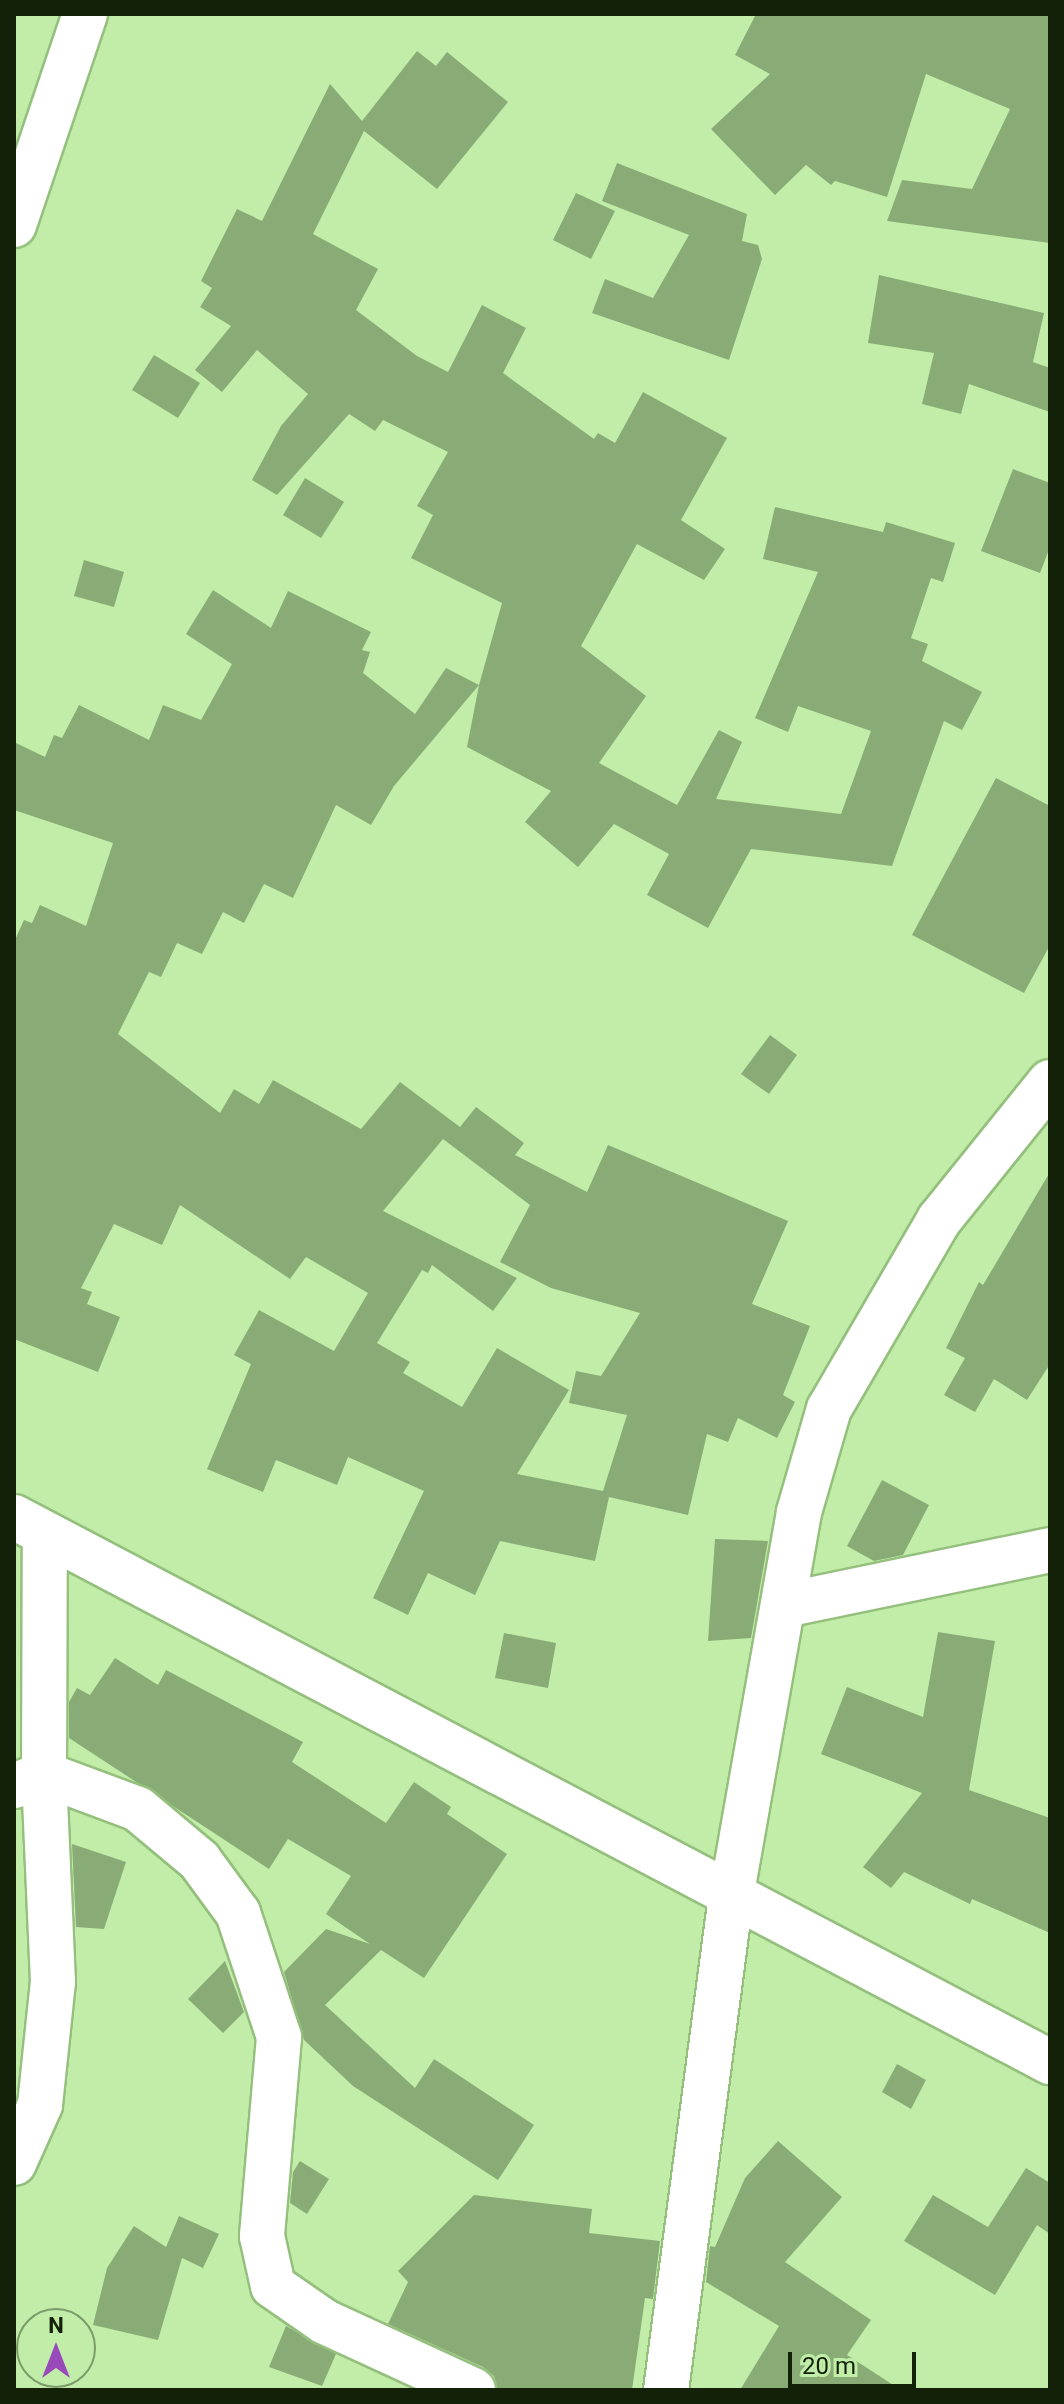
<!DOCTYPE html>
<style>
body{margin:0}
#map{position:relative;width:1064px;height:2404px;overflow:hidden;background:#c1eda9;font-family:Roboto,sans-serif}
div>[style]{position:absolute}
[style*='--x']{left:calc(var(--x)*1px);top:calc(var(--y)*1px);width:calc(var(--w)*1px);rotate:calc(var(--a)*1deg)}
.building>*{inset:0;background:#89ac76}
.roads{filter:drop-shadow(2px 0 #94bf7d) drop-shadow(-2px 0 #94bf7d) drop-shadow(0 2px #94bf7d) drop-shadow(0 -2px #94bf7d)}
.minor>*{height:44px;margin:-22px;padding:0 22px;transform-origin:22px;border-radius:22px;background:#fff}
span{translate:-50% -50%;white-space:nowrap;text-align:center;line-height:1.15;-webkit-text-stroke:7px #c1eda9;paint-order:stroke}
.frame{position:absolute;inset:0;border:16px solid #122107;pointer-events:none}
.north{position:absolute;left:16px;top:2308px;width:80px;height:80px;box-sizing:border-box;background:#c1eda9;border:2px solid #7b9b68;border-radius:50%;rotate:0deg;font-size:22px;font-weight:700;line-height:32px;text-align:center;color:#122107}
.north::after{content:'';display:block;margin:auto;width:28px;height:36px;background:#994aba;clip-path:polygon(50% 0,100% 100%,50% 72%,0 100%)}
.scale{position:absolute;left:788px;top:2352px;width:128px;height:36px;box-sizing:border-box;border:4px solid #122107;border-top:0;padding-left:10px;font-size:24px;line-height:28px;white-space:nowrap;color:#122107;-webkit-text-stroke:6px #c1eda9;paint-order:stroke}
</style>
<div id="map">
<div class="building">
<div style="clip-path:polygon(756px 14px,1050px 14px,1050px 243px,887px 221px,902px 180px,972px 189px,1010px 109px,926px 74px,887px 197px,835px 181px,831px 185px,806px 165px,775px 195px,711px 129px,770px 74px,735px 55px)"></div>
<div style="clip-path:polygon(evenodd,417px 51px,436px 66px,447px 52px,508px 102px,437px 189px,364px 131px,313px 234px,378px 269px,356px 310px,417px 356px,448px 372px,482px 305px,526px 328px,503px 373px,594px 439px,598px 433px,615px 443px,643px 392px,727px 438px,681px 520px,725px 549px,704px 580px,637px 544px,581px 646px,646px 696px,599px 763px,677px 805px,719px 730px,742px 742px,716px 799px,841px 814px,871px 731px,798px 706px,788px 732px,755px 718px,818px 572px,763px 559px,775px 507px,883px 532px,886px 522px,955px 543px,943px 582px,931px 578px,911px 638px,928px 644px,922px 661px,982px 692px,962px 730px,944px 721px,892px 866px,751px 849px,708px 928px,647px 895px,669px 854px,614px 824px,578px 867px,525px 822px,551px 791px,467px 747px,479px 685px,394px 786px,371px 825px,336px 805px,293px 898px,264px 884px,244px 923px,223px 912px,202px 954px,177px 943px,161px 977px,149px 972px,118px 1034px,220px 1113px,234px 1089px,259px 1104px,273px 1080px,361px 1129px,400px 1082px,460px 1127px,476px 1107px,524px 1143px,515px 1155px,587px 1192px,608px 1145px,788px 1221px,752px 1304px,810px 1326px,783px 1395px,795px 1402px,777px 1438px,738px 1418px,728px 1442px,707px 1434px,688px 1515px,609px 1497px,595px 1561px,500px 1541px,475px 1595px,428px 1573px,408px 1615px,373px 1598px,424px 1491px,348px 1457px,337px 1485px,276px 1460px,263px 1492px,207px 1469px,251px 1364px,234px 1355px,259px 1310px,334px 1351px,368px 1293px,306px 1257px,290px 1279px,180px 1205px,162px 1245px,114px 1224px,81px 1288px,92px 1292px,87px 1304px,120px 1317px,98px 1372px,14px 1339px,14px 942px,24px 920px,32px 923px,40px 905px,86px 926px,113px 843px,14px 810px,14px 742px,45px 757px,54px 735px,62px 738px,79px 705px,149px 740px,163px 705px,201px 720px,232px 664px,186px 634px,213px 590px,271px 628px,288px 591px,371px 632px,362px 650px,370px 652px,363px 673px,415px 714px,446px 668px,479px 685px,502px 603px,411px 558px,433px 515px,417px 506px,448px 452px,383px 420px,375px 431px,349px 414px,277px 495px,252px 480px,281px 426px,308px 394px,257px 350px,222px 392px,195px 370px,231px 326px,200px 307px,212px 288px,201px 281px,237px 209px,262px 221px,330px 84px,362px 121px,417px 51px,443px 1139px,530px 1205px,500px 1262px,551px 1288px,640px 1313px,601px 1376px,576px 1371px,569px 1403px,627px 1415px,603px 1491px,517px 1474px,569px 1390px,497px 1348px,462px 1407px,403px 1373px,410px 1362px,377px 1343px,422px 1270px,428px 1273px,432px 1265px,493px 1311px,517px 1278px,383px 1211px,443px 1139px)"></div>
<div style="clip-path:polygon(617px 163px,747px 214px,742px 241px,758px 245px,762px 259px,729px 360px,592px 313px,605px 279px,653px 298px,689px 235px,602px 201px)"></div>
<div style="clip-path:polygon(576px 193px,615px 211px,591px 259px,553px 240px)"></div>
<div style="clip-path:polygon(879px 275px,1044px 313px,1033px 362px,1050px 368px,1050px 412px,969px 384px,961px 414px,922px 404px,934px 353px,868px 343px)"></div>
<div style="clip-path:polygon(154px 355px,200px 383px,178px 418px,132px 390px)"></div>
<div style="clip-path:polygon(1013px 469px,1050px 483px,1050px 547px,1040px 573px,981px 551px)"></div>
<div style="clip-path:polygon(305px 478px,344px 502px,321px 538px,283px 515px)"></div>
<div style="clip-path:polygon(84px 560px,124px 572px,114px 607px,74px 596px)"></div>
<div style="clip-path:polygon(996px 778px,1050px 806px,1050px 945px,1024px 993px,912px 935px)"></div>
<div style="clip-path:polygon(770px 1035px,797px 1055px,769px 1094px,741px 1074px)"></div>
<div style="clip-path:polygon(1050px 1172px,1050px 1364px,1027px 1400px,994px 1379px,975px 1412px,944px 1395px,965px 1358px,946px 1348px,979px 1282px,983px 1285px)"></div>
<div style="clip-path:polygon(882px 1480px,929px 1505px,903px 1555px,874px 1561px,847px 1546px)"></div>
<div style="clip-path:polygon(715px 1539px,768px 1541px,751px 1638px,708px 1641px)"></div>
<div style="clip-path:polygon(938px 1632px,995px 1641px,969px 1790px,1050px 1818px,1050px 1933px,972px 1899px,970px 1904px,904px 1872px,891px 1888px,863px 1867px,922px 1793px,821px 1754px,847px 1687px,923px 1717px)"></div>
<div style="clip-path:polygon(504px 1633px,556px 1643px,548px 1688px,495px 1678px)"></div>
<div style="clip-path:polygon(115px 1658px,158px 1685px,166px 1670px,303px 1742px,292px 1762px,386px 1823px,414px 1782px,451px 1807px,447px 1814px,507px 1854px,424px 1978px,381px 1950px,325px 2005px,415px 2088px,434px 2059px,534px 2125px,498px 2180px,353px 2086px,304px 2040px,284px 1972px,326px 1929px,370px 1944px,326px 1914px,351px 1876px,288px 1839px,269px 1869px,69px 1738px,69px 1702px,77px 1688px,90px 1695px)"></div>
<div style="clip-path:polygon(72px 1844px,126px 1862px,104px 1929px,76px 1927px)"></div>
<div style="clip-path:polygon(225px 1961px,244px 2012px,223px 2033px,188px 1999px)"></div>
<div style="clip-path:polygon(897px 2064px,926px 2080px,911px 2109px,882px 2092px)"></div>
<div style="clip-path:polygon(778px 2141px,842px 2197px,785px 2262px,871px 2320px,847px 2355px,901px 2390px,740px 2390px,779px 2326px,706px 2282px,710px 2246px,715px 2247px,745px 2178px)"></div>
<div style="clip-path:polygon(300px 2161px,329px 2179px,307px 2214px,290px 2203px,293px 2172px)"></div>
<div style="clip-path:polygon(1026px 2168px,1050px 2183px,1050px 2234px,1037px 2225px,995px 2295px,904px 2241px,933px 2195px,988px 2227px)"></div>
<div style="clip-path:polygon(474px 2195px,592px 2209px,589px 2233px,660px 2241px,653px 2299px,645px 2298px,632px 2390px,498px 2390px,494px 2376px,483px 2367px,388px 2324px,408px 2282px,398px 2271px)"></div>
<div style="clip-path:polygon(179px 2216px,219px 2234px,203px 2268px,182px 2258px,158px 2340px,93px 2325px,107px 2268px,134px 2226px,166px 2247px)"></div>
<div style="clip-path:polygon(286px 2326px,336px 2354px,322px 2386px,269px 2367px)"></div>
</div>
<div class="roads">
<div class="minor">
<div style="--x:14;--y:225;--w:223;--a:-71.4"></div>
<div style="--x:14;--y:1517;--w:1171;--a:27.75"></div>
<div style="--x:785;--y:1605;--w:271;--a:-11.7"></div>
<div style="--x:14;--y:1786;--w:32;--a:-22"></div>
<div style="--x:44;--y:1774;--w:100;--a:20.4"></div>
<div style="--x:138;--y:1809;--w:80;--a:39.9"></div>
<div style="--x:199;--y:1860;--w:66;--a:53.7"></div>
<div style="--x:238;--y:1913;--w:131;--a:71.7"></div>
<div style="--x:279;--y:2037;--w:200;--a:94.9"></div>
<div style="--x:262;--y:2236;--w:51;--a:77.6"></div>
<div style="--x:273;--y:2286;--w:63;--a:34.7"></div>
<div style="--x:325;--y:2322;--w:163;--a:24.7"></div>
<div style="--x:14;--y:2163;--w:64;--a:-65.9"></div>
<div style="--x:40;--y:2105;--w:124;--a:-84"></div>
<div style="--x:53;--y:1982;--w:208;--a:-92.5"></div>
<div style="--x:44;--y:1774;--w:240;--a:-89.8"></div>
<div style="--x:666;--y:2390;--w:496;--a:-82.5"></div>
<div style="--x:731;--y:1898;--w:392;--a:-80"></div>
<div style="--x:799;--y:1512;--w:107;--a:-73.8"></div>
<div style="--x:829;--y:1409;--w:219;--a:-59.8"></div>
<div style="--x:939;--y:1220;--w:177;--a:-51.2"></div>
</div>
</div>
<div class="frame"></div>
<div class="north">N</div>
<div class="scale">20 m</div>
</div>
